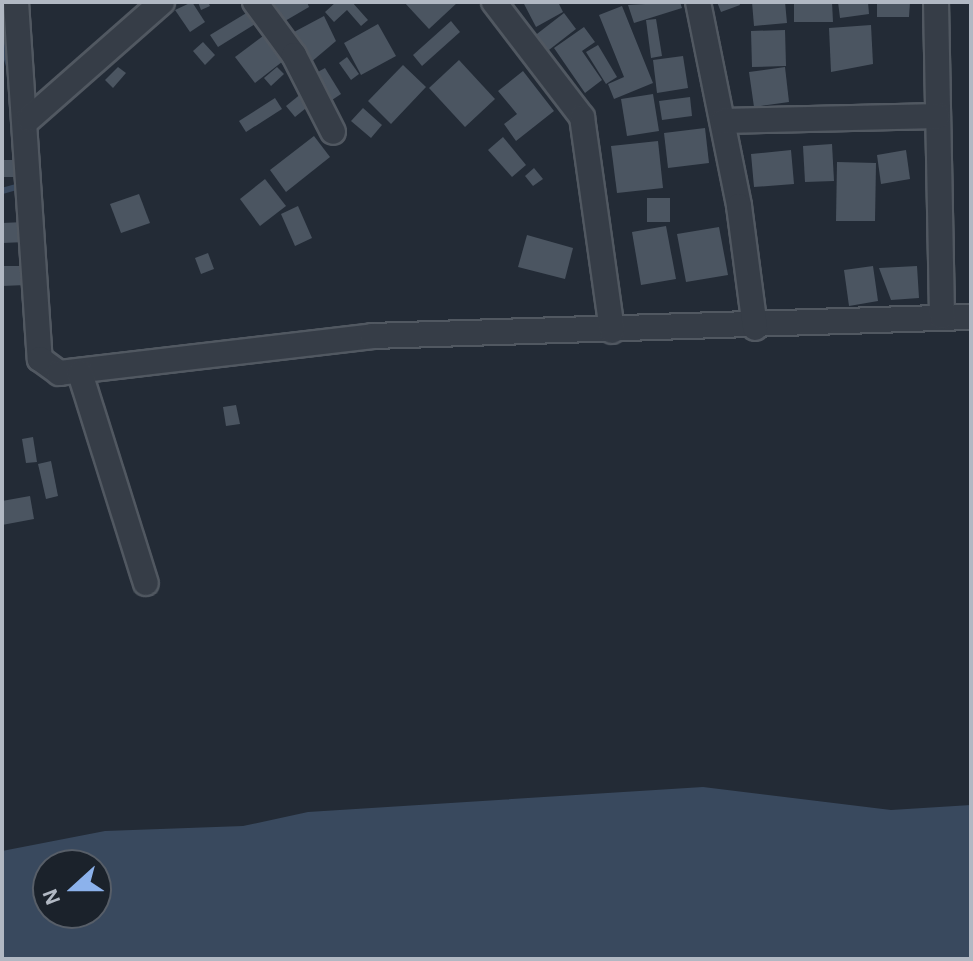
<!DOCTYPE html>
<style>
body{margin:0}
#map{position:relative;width:973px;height:961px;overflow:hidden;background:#232b36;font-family:"Alegreya Sans",sans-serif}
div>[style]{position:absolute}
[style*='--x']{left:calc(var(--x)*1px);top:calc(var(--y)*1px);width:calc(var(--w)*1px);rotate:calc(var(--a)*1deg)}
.water>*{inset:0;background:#39495e}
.stream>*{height:6px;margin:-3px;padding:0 3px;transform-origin:3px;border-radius:3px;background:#39495e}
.building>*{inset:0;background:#4b5561}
.roads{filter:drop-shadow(2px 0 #515861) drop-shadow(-2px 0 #515861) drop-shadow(0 2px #515861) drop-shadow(0 -2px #515861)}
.minor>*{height:24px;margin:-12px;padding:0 12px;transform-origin:12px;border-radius:12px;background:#363d47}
span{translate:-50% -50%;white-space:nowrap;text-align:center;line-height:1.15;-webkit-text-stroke:7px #1b222b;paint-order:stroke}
.frame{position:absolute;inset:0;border:4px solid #b1b8c3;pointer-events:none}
.north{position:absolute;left:32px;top:849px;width:80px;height:80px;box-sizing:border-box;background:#1b222b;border:2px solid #575e68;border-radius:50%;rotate:249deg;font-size:22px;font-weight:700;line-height:32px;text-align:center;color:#b1b8c3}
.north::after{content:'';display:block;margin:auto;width:28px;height:36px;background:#8cb2ec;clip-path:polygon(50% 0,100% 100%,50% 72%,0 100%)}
</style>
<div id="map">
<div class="water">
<div style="clip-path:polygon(evenodd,703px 787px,891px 810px,971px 805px,971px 959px,2px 959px,2px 851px,105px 831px,243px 826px,308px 812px,703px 787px,48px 865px,96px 865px,96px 913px,48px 913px,48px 865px)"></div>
</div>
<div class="stream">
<div style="--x:2;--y:43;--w:28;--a:73"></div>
<div style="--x:2;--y:191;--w:19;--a:-16"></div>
</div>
<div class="building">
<div style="clip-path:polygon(192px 2px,205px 22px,190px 32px,175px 10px)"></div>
<div style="clip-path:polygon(198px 2px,208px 2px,210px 6px,201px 10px)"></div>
<div style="clip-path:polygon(273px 2px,307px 2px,309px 7px,285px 21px)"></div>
<div style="clip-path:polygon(336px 2px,352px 2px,368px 20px,361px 26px,347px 10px,334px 22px,325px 12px)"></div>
<div style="clip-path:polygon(404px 2px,458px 2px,429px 29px)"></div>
<div style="clip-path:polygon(523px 2px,558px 2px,563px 12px,536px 27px)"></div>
<div style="clip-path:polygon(680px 2px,682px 8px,634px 23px,628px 5px)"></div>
<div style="clip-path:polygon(717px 2px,739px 2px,740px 5px,721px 12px)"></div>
<div style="clip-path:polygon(752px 2px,785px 2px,787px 23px,754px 26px)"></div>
<div style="clip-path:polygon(794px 2px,832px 2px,833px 22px,794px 22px)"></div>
<div style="clip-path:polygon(838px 2px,868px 2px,869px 14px,840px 18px)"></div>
<div style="clip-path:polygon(877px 2px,910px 2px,909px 17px,877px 17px)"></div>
<div style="clip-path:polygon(622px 6px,653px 83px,614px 99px,608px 84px,624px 77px,599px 15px)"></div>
<div style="clip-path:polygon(253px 9px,260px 21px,218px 47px,210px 35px)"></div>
<div style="clip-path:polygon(564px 13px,576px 29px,545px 53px,533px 37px)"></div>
<div style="clip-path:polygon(324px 16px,336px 41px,310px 63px,294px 32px)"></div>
<div style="clip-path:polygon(656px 19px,662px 56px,651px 58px,646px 20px)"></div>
<div style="clip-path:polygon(451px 21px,460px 32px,422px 66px,413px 55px)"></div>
<div style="clip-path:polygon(378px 24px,396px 56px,361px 75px,344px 43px)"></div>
<div style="clip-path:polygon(871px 25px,873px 64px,831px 72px,829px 28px)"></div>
<div style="clip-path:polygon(584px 27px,595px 42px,582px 51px,602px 80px,585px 93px,554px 48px)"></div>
<div style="clip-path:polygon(785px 30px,786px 66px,752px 67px,751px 31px)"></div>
<div style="clip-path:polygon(267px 33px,287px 58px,255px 83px,235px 57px)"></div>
<div style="clip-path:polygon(203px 42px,215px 55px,205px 65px,193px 51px)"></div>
<div style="clip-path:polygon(598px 45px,617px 77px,606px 84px,586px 52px)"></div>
<div style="clip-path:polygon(683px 56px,688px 88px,657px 93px,653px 60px)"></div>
<div style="clip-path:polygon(347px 57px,359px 74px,351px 80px,339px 63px)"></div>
<div style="clip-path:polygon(459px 60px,495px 99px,465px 127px,429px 88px)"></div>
<div style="clip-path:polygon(403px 65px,426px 87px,391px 124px,368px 101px)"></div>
<div style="clip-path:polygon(118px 67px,126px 73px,113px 88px,105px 80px)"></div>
<div style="clip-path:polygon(277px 67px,284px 74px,271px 86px,264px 78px)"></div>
<div style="clip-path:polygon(785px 67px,789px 102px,754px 107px,749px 72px)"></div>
<div style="clip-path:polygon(325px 68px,341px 94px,332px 100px,316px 73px)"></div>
<div style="clip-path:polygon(523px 71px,554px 111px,516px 141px,504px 124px,517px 114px,498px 91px)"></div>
<div style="clip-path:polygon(302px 93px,311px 104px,295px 117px,286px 106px)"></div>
<div style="clip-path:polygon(653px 94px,659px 131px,627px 136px,621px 99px)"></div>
<div style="clip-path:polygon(690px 97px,692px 116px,662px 120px,659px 101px)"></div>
<div style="clip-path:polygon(275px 98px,282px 109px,246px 132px,239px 121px)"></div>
<div style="clip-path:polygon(363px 108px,382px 125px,371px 138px,351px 121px)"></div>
<div style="clip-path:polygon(705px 128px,709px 163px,668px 168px,664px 133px)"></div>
<div style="clip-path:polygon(314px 136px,330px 157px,286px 192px,270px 170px)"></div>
<div style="clip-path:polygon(503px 137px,526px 165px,512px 177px,488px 150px)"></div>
<div style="clip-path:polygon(658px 141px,663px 188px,617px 193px,611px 146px)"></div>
<div style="clip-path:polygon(832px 144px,834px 181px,805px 182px,803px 146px)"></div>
<div style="clip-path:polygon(791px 150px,794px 184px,754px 187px,751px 154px)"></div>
<div style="clip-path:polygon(906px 150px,910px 179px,881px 184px,877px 155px)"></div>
<div style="clip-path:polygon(2px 160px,21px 160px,21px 177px,2px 177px)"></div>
<div style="clip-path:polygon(837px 162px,876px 163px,875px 221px,836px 221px)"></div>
<div style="clip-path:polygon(534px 168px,543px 179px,533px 186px,525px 176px)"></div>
<div style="clip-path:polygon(265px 179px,286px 206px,260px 226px,240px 199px)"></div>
<div style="clip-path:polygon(139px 194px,150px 223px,121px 233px,110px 204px)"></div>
<div style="clip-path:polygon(647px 198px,670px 198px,670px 222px,647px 222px)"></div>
<div style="clip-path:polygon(298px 206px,312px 238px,295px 246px,281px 214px)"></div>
<div style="clip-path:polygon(24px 222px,26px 242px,2px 243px,2px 223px)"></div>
<div style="clip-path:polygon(666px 226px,676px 279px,641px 285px,632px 232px)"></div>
<div style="clip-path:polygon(719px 227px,728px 275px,686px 282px,677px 234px)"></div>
<div style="clip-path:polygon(527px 235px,573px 248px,565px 279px,518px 267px)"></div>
<div style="clip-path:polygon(208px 253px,214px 269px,201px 274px,195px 258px)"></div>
<div style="clip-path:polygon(2px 266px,26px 266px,26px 285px,2px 286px)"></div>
<div style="clip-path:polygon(873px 266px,878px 301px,849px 306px,844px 270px)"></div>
<div style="clip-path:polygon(917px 266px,919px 298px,891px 300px,879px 268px)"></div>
<div style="clip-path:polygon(236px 405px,240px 424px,226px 426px,223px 407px)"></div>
<div style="clip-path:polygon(33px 437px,37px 462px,26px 463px,22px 439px)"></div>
<div style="clip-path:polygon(51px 461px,58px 496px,46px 499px,38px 464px)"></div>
<div style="clip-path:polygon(30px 496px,34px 519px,2px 525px,2px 501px)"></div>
</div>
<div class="roads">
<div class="minor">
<div style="--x:16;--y:2;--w:358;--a:86.2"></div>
<div style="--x:40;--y:359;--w:24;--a:36"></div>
<div style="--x:59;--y:373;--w:315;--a:-6.7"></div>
<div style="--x:372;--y:336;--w:599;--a:-1.82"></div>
<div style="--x:255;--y:2;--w:66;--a:53.7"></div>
<div style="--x:294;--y:55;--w:86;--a:63.1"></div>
<div style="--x:494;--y:2;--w:145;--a:52.6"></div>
<div style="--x:582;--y:117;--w:216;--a:82"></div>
<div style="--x:698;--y:2;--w:208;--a:78.6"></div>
<div style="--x:739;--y:206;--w:123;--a:82.5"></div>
<div style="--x:936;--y:2;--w:315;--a:88.9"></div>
<div style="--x:29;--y:119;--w:177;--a:-41.3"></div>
<div style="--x:723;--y:121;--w:215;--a:-1.3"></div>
<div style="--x:80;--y:373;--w:220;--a:72.6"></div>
</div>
</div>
<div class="frame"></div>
<div class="north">N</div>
</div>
